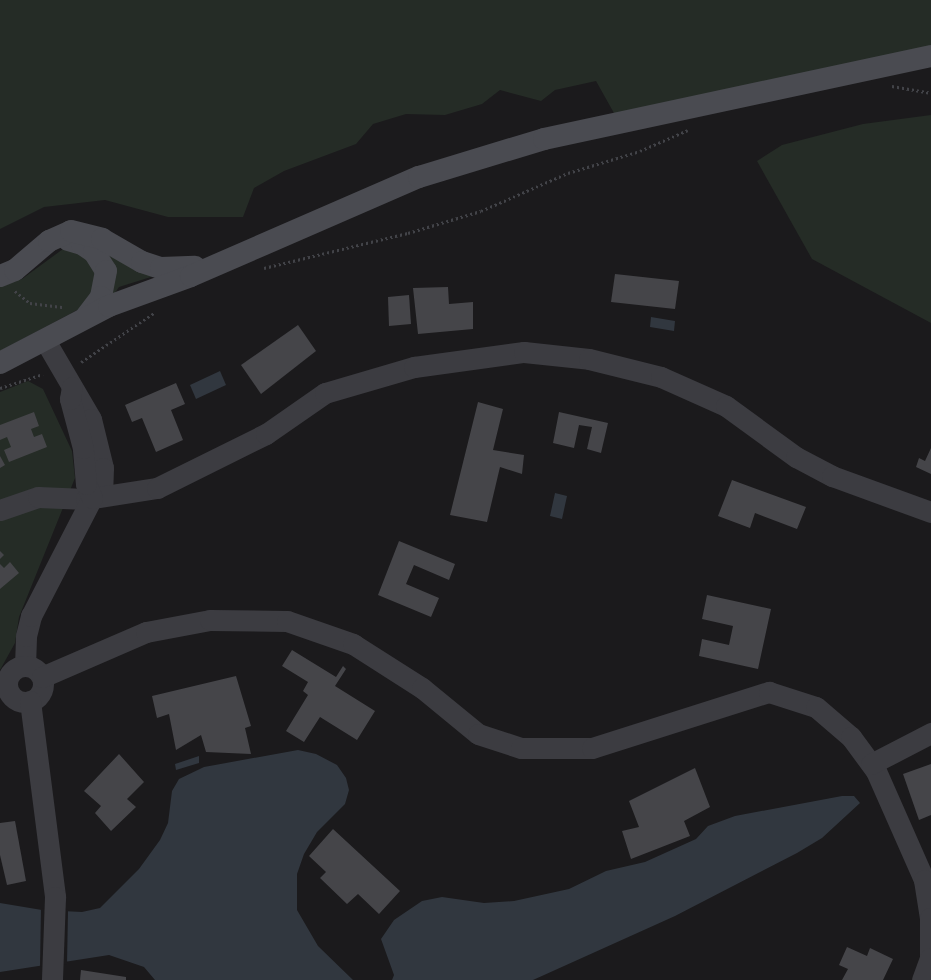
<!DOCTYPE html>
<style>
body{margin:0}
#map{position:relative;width:931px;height:980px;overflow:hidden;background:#1b1a1c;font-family:Rubik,sans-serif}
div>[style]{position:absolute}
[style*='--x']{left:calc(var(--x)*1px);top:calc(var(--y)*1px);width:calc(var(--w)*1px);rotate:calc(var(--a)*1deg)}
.green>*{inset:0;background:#252c26}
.water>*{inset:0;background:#31373f}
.pier>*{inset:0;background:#1b1a1c}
.building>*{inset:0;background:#454549}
.path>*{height:2.5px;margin-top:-1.25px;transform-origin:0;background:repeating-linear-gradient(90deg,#424348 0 2px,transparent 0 5px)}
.street>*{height:21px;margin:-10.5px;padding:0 10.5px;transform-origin:10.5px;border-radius:10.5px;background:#3c3c41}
.street>.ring{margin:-10.5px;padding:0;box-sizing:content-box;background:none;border:21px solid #3c3c41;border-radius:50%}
.secondary>*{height:22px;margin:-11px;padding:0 11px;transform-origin:11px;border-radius:11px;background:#4a4b51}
span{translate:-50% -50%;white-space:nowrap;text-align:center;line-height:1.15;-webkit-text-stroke:4px #161517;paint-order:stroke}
</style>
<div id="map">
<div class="green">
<div style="clip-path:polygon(0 0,931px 0,931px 56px,619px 122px,596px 81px,555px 90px,541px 101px,500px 90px,482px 104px,445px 115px,406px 114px,373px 124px,356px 144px,284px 171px,254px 188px,243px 217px,168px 217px,105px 200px,44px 207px,0 229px)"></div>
<div style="clip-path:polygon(931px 115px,931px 323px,812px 259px,757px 161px,782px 145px,863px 124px)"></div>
<div style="clip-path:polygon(99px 241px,154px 276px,119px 287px,110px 300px)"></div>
<div style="clip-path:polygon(63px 249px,83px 254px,97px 270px,94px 293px,81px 308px,0 351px,0 286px,22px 279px)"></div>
<div style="clip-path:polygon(28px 381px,43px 389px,72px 451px,75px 478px,19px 617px,15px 643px,0 670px,0 392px)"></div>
</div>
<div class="water">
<div style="clip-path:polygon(651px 317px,675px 321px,674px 331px,650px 327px)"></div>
<div style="clip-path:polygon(220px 371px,226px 385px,196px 399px,190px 385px)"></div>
<div style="clip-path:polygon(555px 493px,567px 496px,562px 519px,550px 516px)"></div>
<div style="clip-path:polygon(298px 750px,316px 754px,337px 765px,346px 778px,349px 790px,345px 804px,317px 832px,304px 854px,297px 874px,297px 910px,318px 946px,353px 980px,155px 980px,144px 967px,109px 955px,0 972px,0 903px,42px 910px,82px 912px,100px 908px,139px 869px,160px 840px,168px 823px,172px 791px,179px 779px,204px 767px)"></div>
<div style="clip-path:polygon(199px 756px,199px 763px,176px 770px,175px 764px)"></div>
<div style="clip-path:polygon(842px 796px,854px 796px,860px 803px,822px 838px,797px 853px,675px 916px,533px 980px,392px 980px,394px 975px,381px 939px,394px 920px,422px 901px,442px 897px,484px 903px,514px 901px,569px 889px,606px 871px,645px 862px,696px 839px,708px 826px,735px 816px)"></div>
</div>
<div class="pier">
<div style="clip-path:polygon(41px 908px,68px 910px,67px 964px,40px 967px)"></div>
</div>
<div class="building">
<div style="clip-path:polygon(615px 274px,679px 281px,675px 309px,611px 302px)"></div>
<div style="clip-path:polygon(448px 287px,449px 304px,473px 302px,473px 329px,418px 334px,413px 288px)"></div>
<div style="clip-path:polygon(409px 295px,411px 324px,389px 326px,388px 297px)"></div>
<div style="clip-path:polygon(298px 325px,316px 351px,261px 394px,241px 365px)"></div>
<div style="clip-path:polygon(176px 383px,185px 404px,171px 410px,183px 440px,156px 452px,142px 418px,132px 422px,125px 405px)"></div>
<div style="clip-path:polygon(478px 402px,503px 409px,493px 450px,524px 455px,522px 474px,500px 467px,487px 522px,450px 515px)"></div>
<div style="clip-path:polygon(34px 412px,39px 426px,31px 429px,34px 437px,42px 434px,47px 447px,9px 462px,4px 450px,11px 447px,7px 437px,0 440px,0 425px)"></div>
<div style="clip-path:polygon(559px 412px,608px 423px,601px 453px,587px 449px,592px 427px,579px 425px,574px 448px,553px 443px)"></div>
<div style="clip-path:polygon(931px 448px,931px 474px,916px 467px,919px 458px,925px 461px)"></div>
<div style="clip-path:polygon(0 456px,5px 465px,0 468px)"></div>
<div style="clip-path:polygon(732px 480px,806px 507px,797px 529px,755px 513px,750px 528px,718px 516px)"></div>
<div style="clip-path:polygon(399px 541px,455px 564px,449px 580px,414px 565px,406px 584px,439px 598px,431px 617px,378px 595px)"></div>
<div style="clip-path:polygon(0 551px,4px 555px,0 559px)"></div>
<div style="clip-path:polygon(10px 562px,19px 573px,0 589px,0 564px,4px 568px)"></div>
<div style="clip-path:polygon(707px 595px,771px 609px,758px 669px,699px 656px,702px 639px,729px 645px,733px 626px,702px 619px)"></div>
<div style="clip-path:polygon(292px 650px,336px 677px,343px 666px,346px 669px,335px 686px,375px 711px,357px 740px,320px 717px,304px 742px,286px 731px,308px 695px,303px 691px,308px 682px,282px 666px)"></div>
<div style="clip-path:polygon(236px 676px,251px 726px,245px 728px,251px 754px,206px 752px,201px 735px,176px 750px,169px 714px,157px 718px,152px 696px)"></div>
<div style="clip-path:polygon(119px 754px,144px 782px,127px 799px,136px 807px,111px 831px,95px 813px,101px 806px,84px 791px)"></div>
<div style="clip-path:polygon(931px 764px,931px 815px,919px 820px,903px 774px)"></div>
<div style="clip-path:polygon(695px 768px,710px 807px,684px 821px,690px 836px,631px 859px,622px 831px,639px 827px,629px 801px)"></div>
<div style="clip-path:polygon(15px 821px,26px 881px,7px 885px,0 855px,0 823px)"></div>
<div style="clip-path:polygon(333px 829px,400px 891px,379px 914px,358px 894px,347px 904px,320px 878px,326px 872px,309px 856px)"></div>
<div style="clip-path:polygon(847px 947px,867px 956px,870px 948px,893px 959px,883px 980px,842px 980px,848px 969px,839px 965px)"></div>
<div style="clip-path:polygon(81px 970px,126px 977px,126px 980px,80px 980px)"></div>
</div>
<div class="path">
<div style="--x:892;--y:86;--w:40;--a:10"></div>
<div style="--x:264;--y:268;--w:148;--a:-13.7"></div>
<div style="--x:408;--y:233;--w:76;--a:-16.8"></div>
<div style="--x:481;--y:211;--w:95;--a:-23.6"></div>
<div style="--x:568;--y:173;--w:75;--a:-17"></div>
<div style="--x:640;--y:151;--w:52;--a:-23.6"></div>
<div style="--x:15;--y:291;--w:19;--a:39"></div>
<div style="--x:30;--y:303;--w:34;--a:7"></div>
<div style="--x:81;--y:362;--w:88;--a:-33.9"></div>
<div style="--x:0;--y:388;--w:45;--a:-18"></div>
</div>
<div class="street">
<div style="--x:46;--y:342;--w:89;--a:59.7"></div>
<div style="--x:91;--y:419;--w:50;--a:76.2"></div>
<div style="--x:103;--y:468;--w:28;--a:92"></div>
<div style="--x:0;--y:510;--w:40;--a:-18.9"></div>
<div style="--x:38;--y:497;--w:48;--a:2.4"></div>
<div style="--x:86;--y:499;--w:72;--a:-8.8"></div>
<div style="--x:157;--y:488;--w:122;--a:-26.4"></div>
<div style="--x:266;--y:434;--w:72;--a:-34.8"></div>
<div style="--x:325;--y:393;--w:93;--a:-16.3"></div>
<div style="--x:414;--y:367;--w:111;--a:-7.8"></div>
<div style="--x:524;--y:352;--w:65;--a:6.1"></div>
<div style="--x:589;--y:359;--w:74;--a:14"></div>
<div style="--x:661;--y:377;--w:71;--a:24"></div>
<div style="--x:726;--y:406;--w:87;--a:36.1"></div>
<div style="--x:796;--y:457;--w:41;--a:27.8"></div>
<div style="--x:832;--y:476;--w:105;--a:20"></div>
<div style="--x:25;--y:666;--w:30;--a:-88"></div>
<div style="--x:26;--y:636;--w:21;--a:-76"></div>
<div style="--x:31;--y:616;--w:133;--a:-62.7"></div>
<div style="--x:92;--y:498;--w:15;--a:-113"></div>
<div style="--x:86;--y:484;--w:36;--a:-95"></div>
<div style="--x:83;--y:448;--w:51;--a:-104.9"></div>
<div style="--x:70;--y:399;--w:12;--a:-81"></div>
<div class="ring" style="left:7px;top:666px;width:15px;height:15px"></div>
<div style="--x:42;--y:677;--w:113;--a:-23.4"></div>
<div style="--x:146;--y:632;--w:65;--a:-10.6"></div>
<div style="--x:210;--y:620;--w:77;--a:0.7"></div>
<div style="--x:287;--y:621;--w:70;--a:19.2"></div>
<div style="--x:353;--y:644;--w:82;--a:32.5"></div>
<div style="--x:422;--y:688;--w:72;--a:39.4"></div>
<div style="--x:478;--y:734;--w:45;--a:18"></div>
<div style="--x:521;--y:748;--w:71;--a:0"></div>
<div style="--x:592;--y:748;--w:186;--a:-17.6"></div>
<div style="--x:769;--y:692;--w:49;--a:17.7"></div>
<div style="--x:816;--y:707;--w:46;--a:40.6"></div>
<div style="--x:851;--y:737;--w:42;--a:53.7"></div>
<div style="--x:876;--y:771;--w:119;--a:66.2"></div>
<div style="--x:924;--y:880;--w:38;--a:81"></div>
<div style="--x:930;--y:918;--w:40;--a:90"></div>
<div style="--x:930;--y:958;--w:23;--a:110"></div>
<div style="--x:30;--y:701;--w:198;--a:82.7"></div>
<div style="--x:55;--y:897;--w:83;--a:92.1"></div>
<div style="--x:871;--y:764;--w:68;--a:-27.3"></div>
</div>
<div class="secondary">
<div style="--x:68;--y:240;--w:15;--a:16"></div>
<div style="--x:82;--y:244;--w:14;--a:34"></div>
<div style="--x:94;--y:252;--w:22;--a:58"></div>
<div style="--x:106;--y:271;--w:26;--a:101"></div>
<div style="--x:101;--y:297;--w:25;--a:127"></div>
<div style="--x:0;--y:276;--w:16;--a:-22"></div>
<div style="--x:15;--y:270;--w:45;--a:-40.5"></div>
<div style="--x:49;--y:241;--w:24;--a:-24"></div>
<div style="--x:71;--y:231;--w:32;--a:14"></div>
<div style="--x:102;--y:239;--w:46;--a:29.9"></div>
<div style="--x:142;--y:262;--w:20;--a:18"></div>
<div style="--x:161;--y:268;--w:34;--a:-2"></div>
<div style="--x:0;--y:363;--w:123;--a:-27.6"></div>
<div style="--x:109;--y:306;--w:87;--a:-20.1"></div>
<div style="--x:191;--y:276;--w:249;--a:-23.5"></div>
<div style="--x:419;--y:177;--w:131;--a:-16.9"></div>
<div style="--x:544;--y:139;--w:396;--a:-12.1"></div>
</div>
</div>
